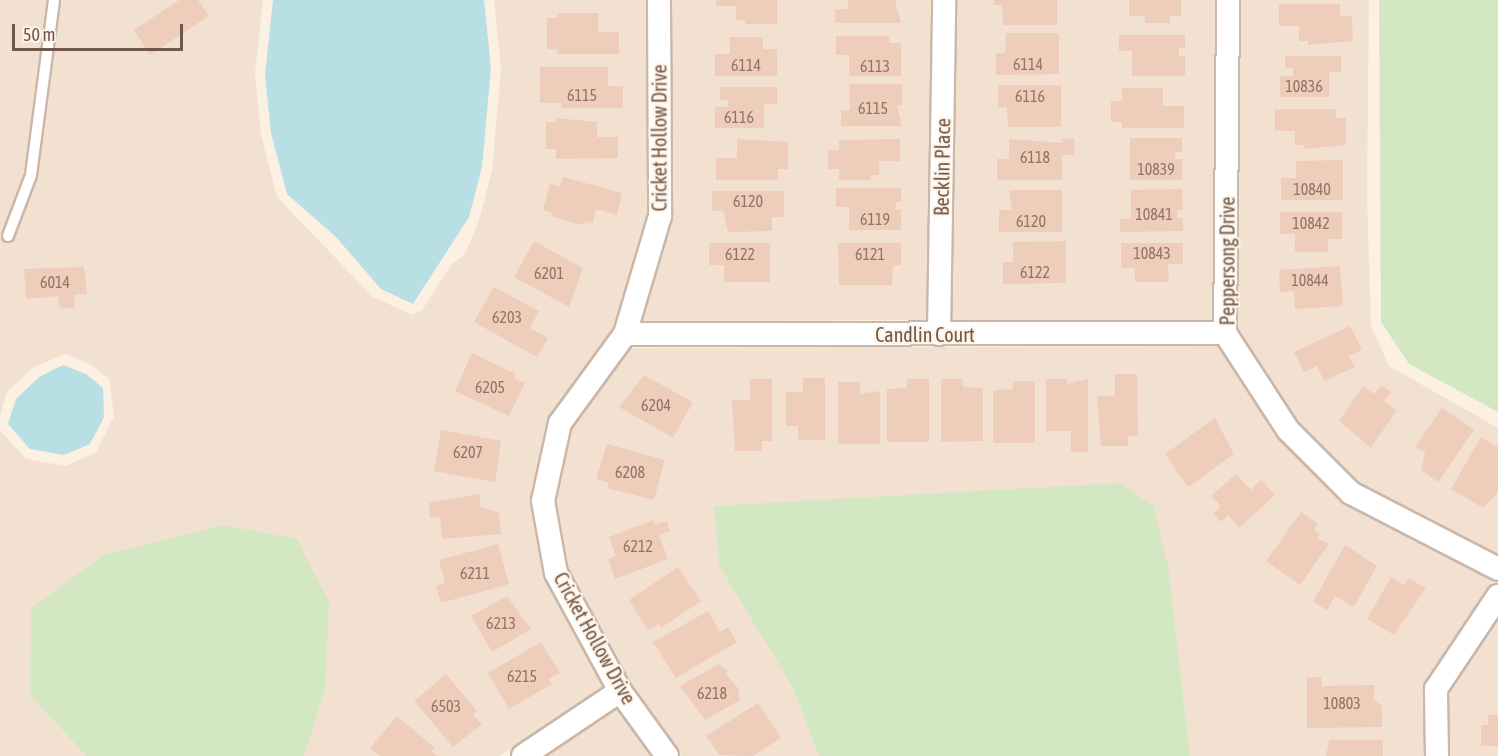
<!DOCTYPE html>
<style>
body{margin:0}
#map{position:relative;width:1498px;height:756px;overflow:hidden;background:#fbf0e2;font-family:"Asap Condensed",sans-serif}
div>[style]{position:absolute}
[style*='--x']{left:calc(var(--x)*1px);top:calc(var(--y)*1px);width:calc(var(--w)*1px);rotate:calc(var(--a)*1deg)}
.residential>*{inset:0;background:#f2e1d1}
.green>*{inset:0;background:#d3e7c2}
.water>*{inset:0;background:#b8dfe3}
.building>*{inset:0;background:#efcdbb}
.roads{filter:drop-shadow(2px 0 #cbb7a9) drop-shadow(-2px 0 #cbb7a9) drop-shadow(0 2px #cbb7a9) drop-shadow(0 -2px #cbb7a9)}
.service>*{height:10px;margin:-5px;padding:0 5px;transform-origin:5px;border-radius:5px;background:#fff}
.minor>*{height:22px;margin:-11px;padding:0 11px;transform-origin:11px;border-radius:11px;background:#fff}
span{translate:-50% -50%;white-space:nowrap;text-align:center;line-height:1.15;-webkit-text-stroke:4.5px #fef4e8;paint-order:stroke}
.number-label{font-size:16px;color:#907466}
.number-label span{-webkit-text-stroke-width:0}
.street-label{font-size:20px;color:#71564a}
.scale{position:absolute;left:12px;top:24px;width:171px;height:27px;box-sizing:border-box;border:3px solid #71564a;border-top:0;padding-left:8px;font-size:18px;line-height:21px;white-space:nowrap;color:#71564a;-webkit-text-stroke:4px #fef4e8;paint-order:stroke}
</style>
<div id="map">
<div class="residential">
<div style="clip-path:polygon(0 0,263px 0,255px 73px,261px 134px,277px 197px,373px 297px,413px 315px,422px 310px,452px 264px,465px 254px,479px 220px,492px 170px,501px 69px,494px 0,647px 0,648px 214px,614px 330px,549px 420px,531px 497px,546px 580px,604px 687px,500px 756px,304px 756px,325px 691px,222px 525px,211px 529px,30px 695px,86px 756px,0 756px,0 430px,26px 459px,66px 466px,96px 452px,114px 416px,109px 379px,92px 365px,66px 354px,32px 368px,7px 392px,0 416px)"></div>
<div style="clip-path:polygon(670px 0,932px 0,928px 320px,642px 321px,672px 216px)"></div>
<div style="clip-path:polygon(956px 0,1216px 0,1214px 320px,952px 320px)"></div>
<div style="clip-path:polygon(1240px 0,1369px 0,1367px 196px,1371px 326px,1389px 366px,1498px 428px,1498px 555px,1357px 482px,1297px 421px,1237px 329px)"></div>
<div style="clip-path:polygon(1219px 346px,1279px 438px,1343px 503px,1493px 581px,1426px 681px,1426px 756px,1190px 756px,1169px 571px,714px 506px,719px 566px,792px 686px,819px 756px,681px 756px,630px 684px,567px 568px,555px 501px,571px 429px,631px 348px)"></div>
<div style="clip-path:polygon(1498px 618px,1498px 756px,1449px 756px,1448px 693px)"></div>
<div style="clip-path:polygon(618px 708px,653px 756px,546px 756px)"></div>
</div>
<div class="green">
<div style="clip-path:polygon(1379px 0,1498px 0,1498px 412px,1409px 364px,1381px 322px)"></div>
<div style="clip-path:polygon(1120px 483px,1154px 506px,1169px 571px,1190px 756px,819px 756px,792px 686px,719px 566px,714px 506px)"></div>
<div style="clip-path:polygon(222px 525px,297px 539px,329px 602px,325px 691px,304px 756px,86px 756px,30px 695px,31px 608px,104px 555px)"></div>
</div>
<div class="water">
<div style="clip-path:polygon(273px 0,484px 0,491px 68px,482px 167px,469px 217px,413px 304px,381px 289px,336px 237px,287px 194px,271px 133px,265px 75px)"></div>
<div style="clip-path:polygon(63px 365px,86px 374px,103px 388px,104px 417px,90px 444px,64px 455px,30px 449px,8px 424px,16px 399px,39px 377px)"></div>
</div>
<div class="building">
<div style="clip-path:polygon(179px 0,198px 0,209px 16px,150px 55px,134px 30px)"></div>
<div style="clip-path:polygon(716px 0,777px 0,777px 24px,745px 24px,745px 20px,736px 20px,736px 6px,716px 6px)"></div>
<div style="clip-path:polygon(848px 0,895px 0,901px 23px,835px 23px,835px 9px,848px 9px)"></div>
<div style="clip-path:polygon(994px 0,1057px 0,1057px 25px,1003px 25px,1002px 5px,994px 5px)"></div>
<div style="clip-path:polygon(1129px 0,1181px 0,1181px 16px,1170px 16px,1170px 23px,1145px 23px,1145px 16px,1129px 16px)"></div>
<div style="clip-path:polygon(1279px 4px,1340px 4px,1340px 16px,1352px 16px,1353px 41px,1308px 45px,1308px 41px,1299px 41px,1299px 26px,1279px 26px)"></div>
<div style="clip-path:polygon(557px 13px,598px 13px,598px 32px,619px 32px,619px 54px,557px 54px,557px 49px,547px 49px,547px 18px,557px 18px)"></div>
<div style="clip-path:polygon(1006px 33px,1059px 33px,1059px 74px,996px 75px,996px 53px,1005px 53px)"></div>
<div style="clip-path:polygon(1119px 35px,1185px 35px,1185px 48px,1179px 48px,1179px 56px,1185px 56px,1185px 76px,1132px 76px,1132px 51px,1119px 51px)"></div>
<div style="clip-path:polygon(836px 36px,889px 36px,889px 43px,901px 43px,901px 76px,849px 76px,849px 55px,836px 55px)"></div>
<div style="clip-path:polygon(730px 37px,763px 37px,763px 49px,777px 49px,777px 76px,715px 76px,715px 54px,730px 54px)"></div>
<div style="clip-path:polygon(1285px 56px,1341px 56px,1341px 72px,1329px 72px,1329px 97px,1280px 97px,1280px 76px,1293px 76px,1293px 68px,1285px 68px)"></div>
<div style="clip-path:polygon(540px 67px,608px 67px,608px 86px,623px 86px,623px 108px,561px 108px,561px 103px,540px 103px)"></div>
<div style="clip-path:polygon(849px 84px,902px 84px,902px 105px,897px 105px,902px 126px,841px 126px,841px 110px,850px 110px)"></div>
<div style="clip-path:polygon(998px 85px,1061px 85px,1061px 127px,1008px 127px,1007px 107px,998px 108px)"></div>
<div style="clip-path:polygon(720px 87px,777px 87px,777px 104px,764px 104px,764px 128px,715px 128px,715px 107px,728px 107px,728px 100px,720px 100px)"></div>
<div style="clip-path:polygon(1122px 88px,1163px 88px,1163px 106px,1184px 106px,1184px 128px,1122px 128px,1122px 122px,1111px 122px,1111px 101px,1122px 101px)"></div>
<div style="clip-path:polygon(1275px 109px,1336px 109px,1336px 118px,1346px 118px,1346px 145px,1304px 149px,1304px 145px,1295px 145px,1295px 131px,1275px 131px)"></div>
<div style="clip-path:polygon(556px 118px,597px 122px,597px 137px,618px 137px,618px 158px,556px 159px,556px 149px,546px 149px,546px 122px,556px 122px)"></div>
<div style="clip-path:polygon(1074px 138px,1075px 155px,1062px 155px,1062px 180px,997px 180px,997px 159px,1009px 159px,1009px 139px,1062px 143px,1062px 139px)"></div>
<div style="clip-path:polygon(1130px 138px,1182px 138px,1182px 152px,1175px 152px,1175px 159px,1182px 159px,1182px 180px,1130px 180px)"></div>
<div style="clip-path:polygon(737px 139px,788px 142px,788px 169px,778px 169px,778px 180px,716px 180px,716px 158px,737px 158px)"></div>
<div style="clip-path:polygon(900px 139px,900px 161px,879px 161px,879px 175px,871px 175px,871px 180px,839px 180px,839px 169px,828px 169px,828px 150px,839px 150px,839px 140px)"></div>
<div style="clip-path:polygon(1343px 160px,1343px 200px,1281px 200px,1281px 178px,1296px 178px,1296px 161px)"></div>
<div style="clip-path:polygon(563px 177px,622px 193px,617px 215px,596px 209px,593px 223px,585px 221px,584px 225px,552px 217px,553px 213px,543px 210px,550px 184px,560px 186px)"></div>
<div style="clip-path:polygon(836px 188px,901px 188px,901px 202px,896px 202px,896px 209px,901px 209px,901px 230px,849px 230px,849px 207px,836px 207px)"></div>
<div style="clip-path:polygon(1182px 189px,1183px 210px,1177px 210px,1177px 218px,1183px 218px,1183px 231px,1120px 232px,1120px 219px,1131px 219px,1131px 190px)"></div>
<div style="clip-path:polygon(1009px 190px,1062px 190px,1062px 232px,999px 232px,999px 210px,1012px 210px)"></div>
<div style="clip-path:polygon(712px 191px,784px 191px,784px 217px,772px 217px,772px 231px,728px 232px,723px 211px,712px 211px)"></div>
<div style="clip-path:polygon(1280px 212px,1342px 212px,1342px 239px,1328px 239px,1328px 252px,1295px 252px,1295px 234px,1280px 234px)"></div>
<div style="clip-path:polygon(534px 241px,583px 268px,569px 307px,514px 277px)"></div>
<div style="clip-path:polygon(1066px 241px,1066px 283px,1003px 284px,1003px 262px,1013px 262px,1013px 242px)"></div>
<div style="clip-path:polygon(709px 243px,770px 243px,770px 282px,724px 282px,724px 265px,709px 265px)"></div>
<div style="clip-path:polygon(838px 243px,901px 243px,901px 265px,893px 265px,892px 285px,839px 285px)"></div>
<div style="clip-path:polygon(1121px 243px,1183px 243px,1183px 264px,1168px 264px,1169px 282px,1135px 282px,1135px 268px,1121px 268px)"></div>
<div style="clip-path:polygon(1340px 266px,1343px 306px,1295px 309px,1294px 291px,1280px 292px,1279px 270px)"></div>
<div style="clip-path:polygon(84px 267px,87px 294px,74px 295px,75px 307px,60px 309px,58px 296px,26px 299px,24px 269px)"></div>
<div style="clip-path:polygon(494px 287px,539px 311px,530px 328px,548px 338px,537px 357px,474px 322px)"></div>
<div style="clip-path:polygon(1350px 326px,1362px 350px,1349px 356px,1355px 367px,1324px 381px,1317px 366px,1304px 372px,1294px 352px)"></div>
<div style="clip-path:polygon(472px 353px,516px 374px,514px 378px,525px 383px,509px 416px,455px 391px)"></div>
<div style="clip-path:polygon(1115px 374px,1137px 374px,1138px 436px,1128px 436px,1128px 446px,1101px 446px,1097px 396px,1115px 396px)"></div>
<div style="clip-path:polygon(644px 375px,693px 402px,673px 438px,619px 407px)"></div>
<div style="clip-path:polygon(803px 378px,825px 378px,825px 440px,798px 440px,798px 426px,786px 426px,786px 392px,803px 392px)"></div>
<div style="clip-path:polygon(750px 379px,772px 379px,772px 441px,762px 441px,762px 451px,735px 451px,732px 400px,750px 400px)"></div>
<div style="clip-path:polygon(907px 379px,929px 379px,929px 442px,887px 442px,887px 389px,907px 388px)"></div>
<div style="clip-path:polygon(941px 379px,963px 379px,963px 387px,983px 388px,983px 441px,941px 442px)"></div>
<div style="clip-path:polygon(1046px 379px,1067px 379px,1067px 384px,1088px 379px,1088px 452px,1071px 452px,1071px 431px,1046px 431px)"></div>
<div style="clip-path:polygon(1013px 381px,1035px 381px,1035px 443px,993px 443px,993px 390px,1013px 389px)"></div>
<div style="clip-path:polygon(838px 382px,860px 382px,860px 394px,880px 391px,880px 444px,838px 444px)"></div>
<div style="clip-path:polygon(1381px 385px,1391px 392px,1384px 402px,1397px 410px,1371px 448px,1339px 421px,1363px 386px,1374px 394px)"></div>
<div style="clip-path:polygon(1442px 408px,1474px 430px,1438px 482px,1421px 470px,1425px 452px,1415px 447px)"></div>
<div style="clip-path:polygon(1215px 418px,1234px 454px,1188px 487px,1165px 454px)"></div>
<div style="clip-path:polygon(441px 430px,501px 441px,495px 482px,434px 471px)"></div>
<div style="clip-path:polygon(1481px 437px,1498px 447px,1498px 492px,1483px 508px,1451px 489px)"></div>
<div style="clip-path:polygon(607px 444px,665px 460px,654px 500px,607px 488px,609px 483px,596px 479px)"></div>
<div style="clip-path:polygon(1236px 474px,1251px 490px,1261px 480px,1275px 495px,1239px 528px,1228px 515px,1221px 522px,1213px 514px,1221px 506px,1211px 496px)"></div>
<div style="clip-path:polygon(479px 494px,481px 507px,499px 513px,501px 534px,442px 539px,440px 517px,430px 518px,429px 503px)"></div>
<div style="clip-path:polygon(1301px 512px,1318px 524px,1314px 529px,1320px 534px,1317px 538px,1329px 544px,1300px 585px,1266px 561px)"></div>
<div style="clip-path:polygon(653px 520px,655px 525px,667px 521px,670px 531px,659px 535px,668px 559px,615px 579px,608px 559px,616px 556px,609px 537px)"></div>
<div style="clip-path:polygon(498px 544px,509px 584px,441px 603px,436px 586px,445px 583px,439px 560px)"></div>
<div style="clip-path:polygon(1345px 545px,1377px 566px,1354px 607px,1335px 596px,1327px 610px,1313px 602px)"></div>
<div style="clip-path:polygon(678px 567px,701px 601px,661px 628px,659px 624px,648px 630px,629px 600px)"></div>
<div style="clip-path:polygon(1391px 577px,1404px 585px,1408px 578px,1426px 588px,1394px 635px,1367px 619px)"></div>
<div style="clip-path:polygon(507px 596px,531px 629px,492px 652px,471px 616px)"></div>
<div style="clip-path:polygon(708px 611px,720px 632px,728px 627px,737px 642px,676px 678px,653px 642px)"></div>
<div style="clip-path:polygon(541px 642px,560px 673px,549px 679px,552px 684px,509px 709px,488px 673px)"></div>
<div style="clip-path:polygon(719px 664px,728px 670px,726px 674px,738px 688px,740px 700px,705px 720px,680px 686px)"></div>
<div style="clip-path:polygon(446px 674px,477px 711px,473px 715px,482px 724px,453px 747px,414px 701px)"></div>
<div style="clip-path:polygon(1307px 677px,1321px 677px,1322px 686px,1375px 685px,1373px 699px,1382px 706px,1382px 727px,1307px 728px)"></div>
<div style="clip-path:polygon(758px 703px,781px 738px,753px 756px,719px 755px,706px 736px)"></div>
<div style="clip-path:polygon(1488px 715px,1498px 715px,1498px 746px,1481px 746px,1481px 725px,1488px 725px)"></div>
<div style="clip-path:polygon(397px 716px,435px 748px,431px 751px,437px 756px,380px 756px,370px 748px)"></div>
<div style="clip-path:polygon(1329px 740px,1383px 740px,1383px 756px,1326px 756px)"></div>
</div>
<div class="roads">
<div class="service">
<div style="--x:8;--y:236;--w:65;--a:-69.3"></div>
<div style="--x:31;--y:175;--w:177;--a:-82.5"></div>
</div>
<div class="minor">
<div style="--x:659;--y:0;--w:216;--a:89.7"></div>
<div style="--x:660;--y:216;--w:123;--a:106.5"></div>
<div style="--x:625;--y:334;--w:110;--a:126.1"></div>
<div style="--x:560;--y:423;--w:80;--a:102.3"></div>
<div style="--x:543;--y:501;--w:73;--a:79.8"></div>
<div style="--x:556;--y:573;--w:134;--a:61.5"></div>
<div style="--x:620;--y:691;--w:80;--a:54.1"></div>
<div style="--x:1228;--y:0;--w:333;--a:90.5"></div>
<div style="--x:1225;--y:333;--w:116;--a:57"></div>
<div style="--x:1288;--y:430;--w:89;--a:45"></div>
<div style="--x:1351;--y:493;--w:165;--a:27.3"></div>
<div style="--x:625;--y:334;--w:600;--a:-0.1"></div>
<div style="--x:939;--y:334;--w:334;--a:-89.1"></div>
<div style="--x:523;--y:756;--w:117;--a:-33.8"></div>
<div style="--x:1437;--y:756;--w:67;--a:-90.9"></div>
<div style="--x:1436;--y:689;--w:112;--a:-56.3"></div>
</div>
</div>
<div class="number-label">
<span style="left:1028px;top:64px">6114</span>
<span style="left:746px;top:65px">6114</span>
<span style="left:875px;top:66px">6113</span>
<span style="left:1304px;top:86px">10836</span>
<span style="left:582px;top:95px">6115</span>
<span style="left:1030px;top:96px">6116</span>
<span style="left:873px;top:108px">6115</span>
<span style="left:739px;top:117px">6116</span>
<span style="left:1035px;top:157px">6118</span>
<span style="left:1156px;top:169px">10839</span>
<span style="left:1312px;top:189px">10840</span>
<span style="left:748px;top:201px">6120</span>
<span style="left:1154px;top:214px">10841</span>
<span style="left:875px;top:219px">6119</span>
<span style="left:1031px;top:221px">6120</span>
<span style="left:1311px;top:223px">10842</span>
<span style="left:1152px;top:253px">10843</span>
<span style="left:740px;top:254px">6122</span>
<span style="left:870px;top:254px">6121</span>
<span style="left:1035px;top:272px">6122</span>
<span style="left:549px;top:273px">6201</span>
<span style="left:1310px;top:280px">10844</span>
<span style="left:55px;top:282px">6014</span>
<span style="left:507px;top:317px">6203</span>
<span style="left:490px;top:387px">6205</span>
<span style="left:656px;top:405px">6204</span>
<span style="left:468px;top:452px">6207</span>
<span style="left:630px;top:472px">6208</span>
<span style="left:638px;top:546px">6212</span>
<span style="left:475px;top:573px">6211</span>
<span style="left:501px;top:623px">6213</span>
<span style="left:522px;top:676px">6215</span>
<span style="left:712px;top:693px">6218</span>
<span style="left:1342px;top:703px">10803</span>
<span style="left:446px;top:706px">6503</span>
</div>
<div class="street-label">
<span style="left:659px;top:138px;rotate:-90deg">Cricket Hollow Drive</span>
<span style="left:942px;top:167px;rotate:-89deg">Becklin Place</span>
<span style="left:1227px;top:261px;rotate:-90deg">Peppersong Drive</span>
<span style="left:925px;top:334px">Candlin Court</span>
<span style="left:595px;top:638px;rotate:61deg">Cricket Hollow Drive</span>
</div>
<div class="scale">50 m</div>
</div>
